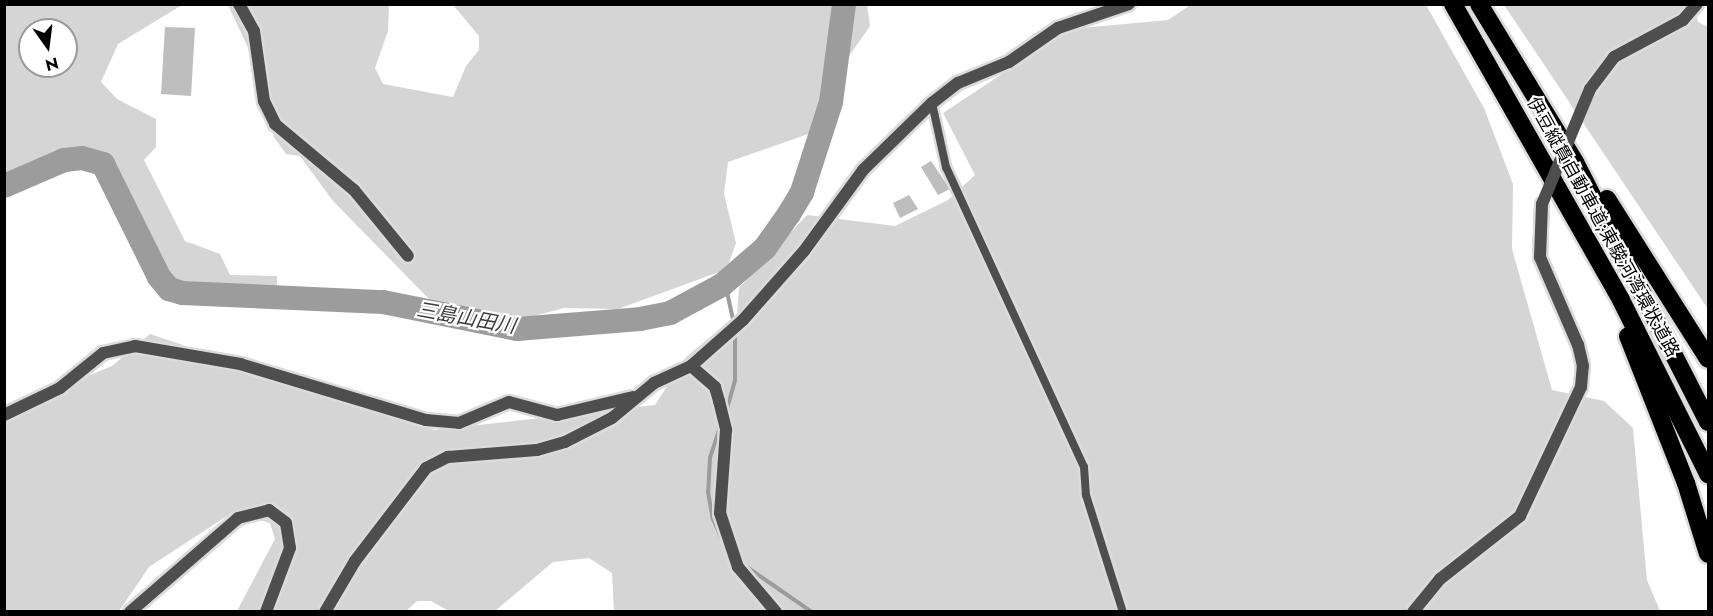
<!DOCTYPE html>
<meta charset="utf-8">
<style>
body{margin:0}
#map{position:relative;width:1713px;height:616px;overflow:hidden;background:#fff;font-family:Jost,"Noto Sans JP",sans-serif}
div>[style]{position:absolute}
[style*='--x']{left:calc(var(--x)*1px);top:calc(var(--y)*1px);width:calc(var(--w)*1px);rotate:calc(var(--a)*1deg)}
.green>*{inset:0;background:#d5d5d5}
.stream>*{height:4px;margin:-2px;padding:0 2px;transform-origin:2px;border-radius:2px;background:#9c9c9c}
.river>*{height:24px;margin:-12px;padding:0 12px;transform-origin:12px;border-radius:12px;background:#9c9c9c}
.building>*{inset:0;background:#bebebe}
.roads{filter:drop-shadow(2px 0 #dbdbdb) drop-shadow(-2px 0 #dbdbdb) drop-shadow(0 2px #dbdbdb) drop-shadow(0 -2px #dbdbdb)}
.lane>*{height:8px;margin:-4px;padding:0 4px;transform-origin:4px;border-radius:4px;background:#4e4e4e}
.street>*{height:12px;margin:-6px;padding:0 6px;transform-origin:6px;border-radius:6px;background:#4e4e4e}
.highway>*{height:18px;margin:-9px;padding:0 9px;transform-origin:9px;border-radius:9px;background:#000}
.street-bridge>*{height:12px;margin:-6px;padding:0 6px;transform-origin:6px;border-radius:6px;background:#4e4e4e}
span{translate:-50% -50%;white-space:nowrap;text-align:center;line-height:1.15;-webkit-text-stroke:4.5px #fff;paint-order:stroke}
.street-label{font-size:18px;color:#000}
.water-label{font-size:20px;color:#3d3d3d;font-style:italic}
.frame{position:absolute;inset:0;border:6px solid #000;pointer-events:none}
.north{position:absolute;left:18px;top:18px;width:60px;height:60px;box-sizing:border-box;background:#fff;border:2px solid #999;border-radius:50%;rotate:166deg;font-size:16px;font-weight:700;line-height:24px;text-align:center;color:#000}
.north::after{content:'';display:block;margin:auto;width:21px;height:27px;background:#000;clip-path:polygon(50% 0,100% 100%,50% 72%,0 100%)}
</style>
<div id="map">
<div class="green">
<div style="clip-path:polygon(evenodd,5px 4px,182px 5px,118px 44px,101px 82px,117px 99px,156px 119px,156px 147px,144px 160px,185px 241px,220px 254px,230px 275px,277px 276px,277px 290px,190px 290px,167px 283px,110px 161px,96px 152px,66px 152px,46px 176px,5px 196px,5px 4px,30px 30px,66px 30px,66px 66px,30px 66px,30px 30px)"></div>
<div style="clip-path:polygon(1192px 4px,1426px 5px,1484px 108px,1513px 184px,1512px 249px,1552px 390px,1604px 401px,1633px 428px,1647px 580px,1660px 611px,614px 611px,612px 573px,589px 558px,553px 562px,495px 611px,449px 611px,431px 601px,417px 601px,406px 611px,237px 611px,275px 539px,270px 523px,233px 512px,149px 567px,119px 611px,5px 612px,5px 410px,112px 366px,150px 334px,434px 430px,655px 405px,686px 357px,737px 315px,739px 288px,807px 215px,895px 226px,948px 200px,975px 175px,943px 113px,1070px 29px,1168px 20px)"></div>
<div style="clip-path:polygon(228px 5px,389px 5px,388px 31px,375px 68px,383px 84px,453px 97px,466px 66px,479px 50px,479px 36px,453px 5px,867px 5px,870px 26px,828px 86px,814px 132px,728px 162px,724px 194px,736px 243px,729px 263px,719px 272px,618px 309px,564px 308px,530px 317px,502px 316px,430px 300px,333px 201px,300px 156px,286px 154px,274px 137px,251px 54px)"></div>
<div style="clip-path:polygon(1504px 5px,1693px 5px,1698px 22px,1708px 27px,1708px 309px)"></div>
</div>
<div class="stream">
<div style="--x:725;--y:283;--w:42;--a:77.6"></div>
<div style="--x:726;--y:412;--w:33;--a:-74"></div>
<div style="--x:735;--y:380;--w:49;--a:-90"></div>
<div style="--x:721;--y:424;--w:36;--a:108"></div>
<div style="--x:710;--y:458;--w:34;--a:93"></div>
<div style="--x:708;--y:492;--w:27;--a:80"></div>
<div style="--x:713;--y:519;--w:36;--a:66"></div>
<div style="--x:741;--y:563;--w:86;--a:34.6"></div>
</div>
<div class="river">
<div style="--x:4;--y:186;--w:65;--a:-23.4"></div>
<div style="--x:64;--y:160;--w:18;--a:-6"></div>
<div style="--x:82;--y:158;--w:22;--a:16"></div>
<div style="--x:103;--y:164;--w:126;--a:63.6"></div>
<div style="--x:159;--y:277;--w:16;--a:50"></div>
<div style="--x:169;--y:289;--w:14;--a:17"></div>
<div style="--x:182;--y:293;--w:201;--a:2.6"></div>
<div style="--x:383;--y:302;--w:137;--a:11.4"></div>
<div style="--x:517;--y:329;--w:123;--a:-4.6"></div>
<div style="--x:640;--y:319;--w:31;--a:-11"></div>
<div style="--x:670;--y:313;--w:59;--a:-28.3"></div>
<div style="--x:722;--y:285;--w:57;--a:-40.7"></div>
<div style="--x:765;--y:248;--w:42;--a:-54.8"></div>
<div style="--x:789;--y:214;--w:26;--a:-59"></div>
<div style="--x:802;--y:192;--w:95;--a:-72.1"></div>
<div style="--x:831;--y:102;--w:99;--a:-82.4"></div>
</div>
<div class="building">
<div style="clip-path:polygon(165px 27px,195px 28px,191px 96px,161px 94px)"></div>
<div style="clip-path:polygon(931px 161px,950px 189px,938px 195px,921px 167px)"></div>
<div style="clip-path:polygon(909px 195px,918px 209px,900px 218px,893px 203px)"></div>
</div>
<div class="roads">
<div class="lane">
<div style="--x:932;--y:103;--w:66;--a:77.7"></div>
<div style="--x:946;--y:167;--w:330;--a:65.3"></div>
<div style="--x:1084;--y:467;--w:28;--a:86"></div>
<div style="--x:1086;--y:495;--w:123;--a:72.5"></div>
</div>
<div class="street">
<div style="--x:239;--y:4;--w:31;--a:61"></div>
<div style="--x:254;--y:31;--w:71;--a:81.9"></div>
<div style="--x:264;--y:101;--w:25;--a:64"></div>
<div style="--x:275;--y:124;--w:103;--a:39.9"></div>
<div style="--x:354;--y:190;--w:85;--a:50.7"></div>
<div style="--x:1590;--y:89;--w:40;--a:-53"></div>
<div style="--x:1614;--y:57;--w:78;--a:-28.2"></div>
<div style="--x:1683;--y:20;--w:21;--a:-49"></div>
<div style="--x:691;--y:366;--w:32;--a:41"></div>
<div style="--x:715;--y:387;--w:15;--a:74"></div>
<div style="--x:719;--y:401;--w:30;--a:76"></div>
<div style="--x:726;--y:430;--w:83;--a:94.1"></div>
<div style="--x:720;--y:513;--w:57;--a:71.6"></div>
<div style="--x:738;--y:567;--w:59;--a:49.8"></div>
<div style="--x:4;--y:415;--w:62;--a:-25.7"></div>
<div style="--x:60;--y:388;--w:55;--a:-39.1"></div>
<div style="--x:103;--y:353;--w:33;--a:-12"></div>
<div style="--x:135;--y:346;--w:107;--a:9.7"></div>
<div style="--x:240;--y:364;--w:194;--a:16.8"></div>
<div style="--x:426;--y:420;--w:33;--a:5"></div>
<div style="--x:459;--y:423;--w:54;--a:-22.8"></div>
<div style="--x:509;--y:402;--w:50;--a:15.2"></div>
<div style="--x:557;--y:415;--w:78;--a:-13.3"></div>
<div style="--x:130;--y:612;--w:143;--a:-41"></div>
<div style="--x:238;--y:518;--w:32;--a:-14"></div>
<div style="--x:269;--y:510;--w:21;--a:37"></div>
<div style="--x:286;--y:523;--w:25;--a:81"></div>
<div style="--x:290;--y:548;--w:68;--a:110.6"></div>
<div style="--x:325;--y:612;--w:59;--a:-59.5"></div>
<div style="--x:355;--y:561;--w:117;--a:-52.6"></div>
<div style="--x:426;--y:468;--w:25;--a:-27"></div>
<div style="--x:448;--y:457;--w:89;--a:-4.5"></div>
<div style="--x:537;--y:450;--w:29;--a:-16"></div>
<div style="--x:565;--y:442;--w:53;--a:-27.1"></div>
<div style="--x:612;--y:418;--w:55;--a:-39.8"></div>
<div style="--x:654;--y:383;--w:41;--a:-24.7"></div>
<div style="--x:691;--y:366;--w:69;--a:-41.5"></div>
<div style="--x:743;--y:320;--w:92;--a:-48.5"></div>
<div style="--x:804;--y:251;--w:100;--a:-53.9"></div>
<div style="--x:863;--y:170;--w:96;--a:-44.2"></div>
<div style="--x:932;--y:103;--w:33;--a:-38"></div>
<div style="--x:958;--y:83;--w:55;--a:-22.4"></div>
<div style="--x:1009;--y:62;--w:60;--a:-34.8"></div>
<div style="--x:1058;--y:28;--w:75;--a:-18.7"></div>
<div style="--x:1413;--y:612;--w:43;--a:-50.7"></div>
<div style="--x:1440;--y:579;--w:102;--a:-38.2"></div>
<div style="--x:1520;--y:516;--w:143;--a:-64.7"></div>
<div style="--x:1581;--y:387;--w:21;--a:-85"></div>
<div style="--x:1583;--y:366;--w:22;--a:-103"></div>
<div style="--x:1578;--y:345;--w:96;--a:-113.4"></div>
<div style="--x:1540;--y:257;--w:53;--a:-87.8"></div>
</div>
<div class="highway">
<div style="--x:1453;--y:4;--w:340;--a:60.4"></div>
<div style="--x:1621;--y:300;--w:195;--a:63.4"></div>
<div style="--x:1479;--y:4;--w:185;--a:58.7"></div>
<div style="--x:1575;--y:162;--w:292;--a:62.9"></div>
<div style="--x:1607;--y:199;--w:189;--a:57.7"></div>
<div style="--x:1628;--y:336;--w:158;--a:68.5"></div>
<div style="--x:1686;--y:483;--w:74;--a:72.8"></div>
</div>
</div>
<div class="street-bridge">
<div style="--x:1542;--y:204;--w:125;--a:-67.3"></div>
</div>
<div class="street-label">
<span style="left:1603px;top:227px;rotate:61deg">伊豆縦貫自動車道;東駿河湾環状道路</span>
</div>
<div class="water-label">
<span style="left:466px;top:318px;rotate:10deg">三島山田川</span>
</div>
<div class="frame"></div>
<div class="north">N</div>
</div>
